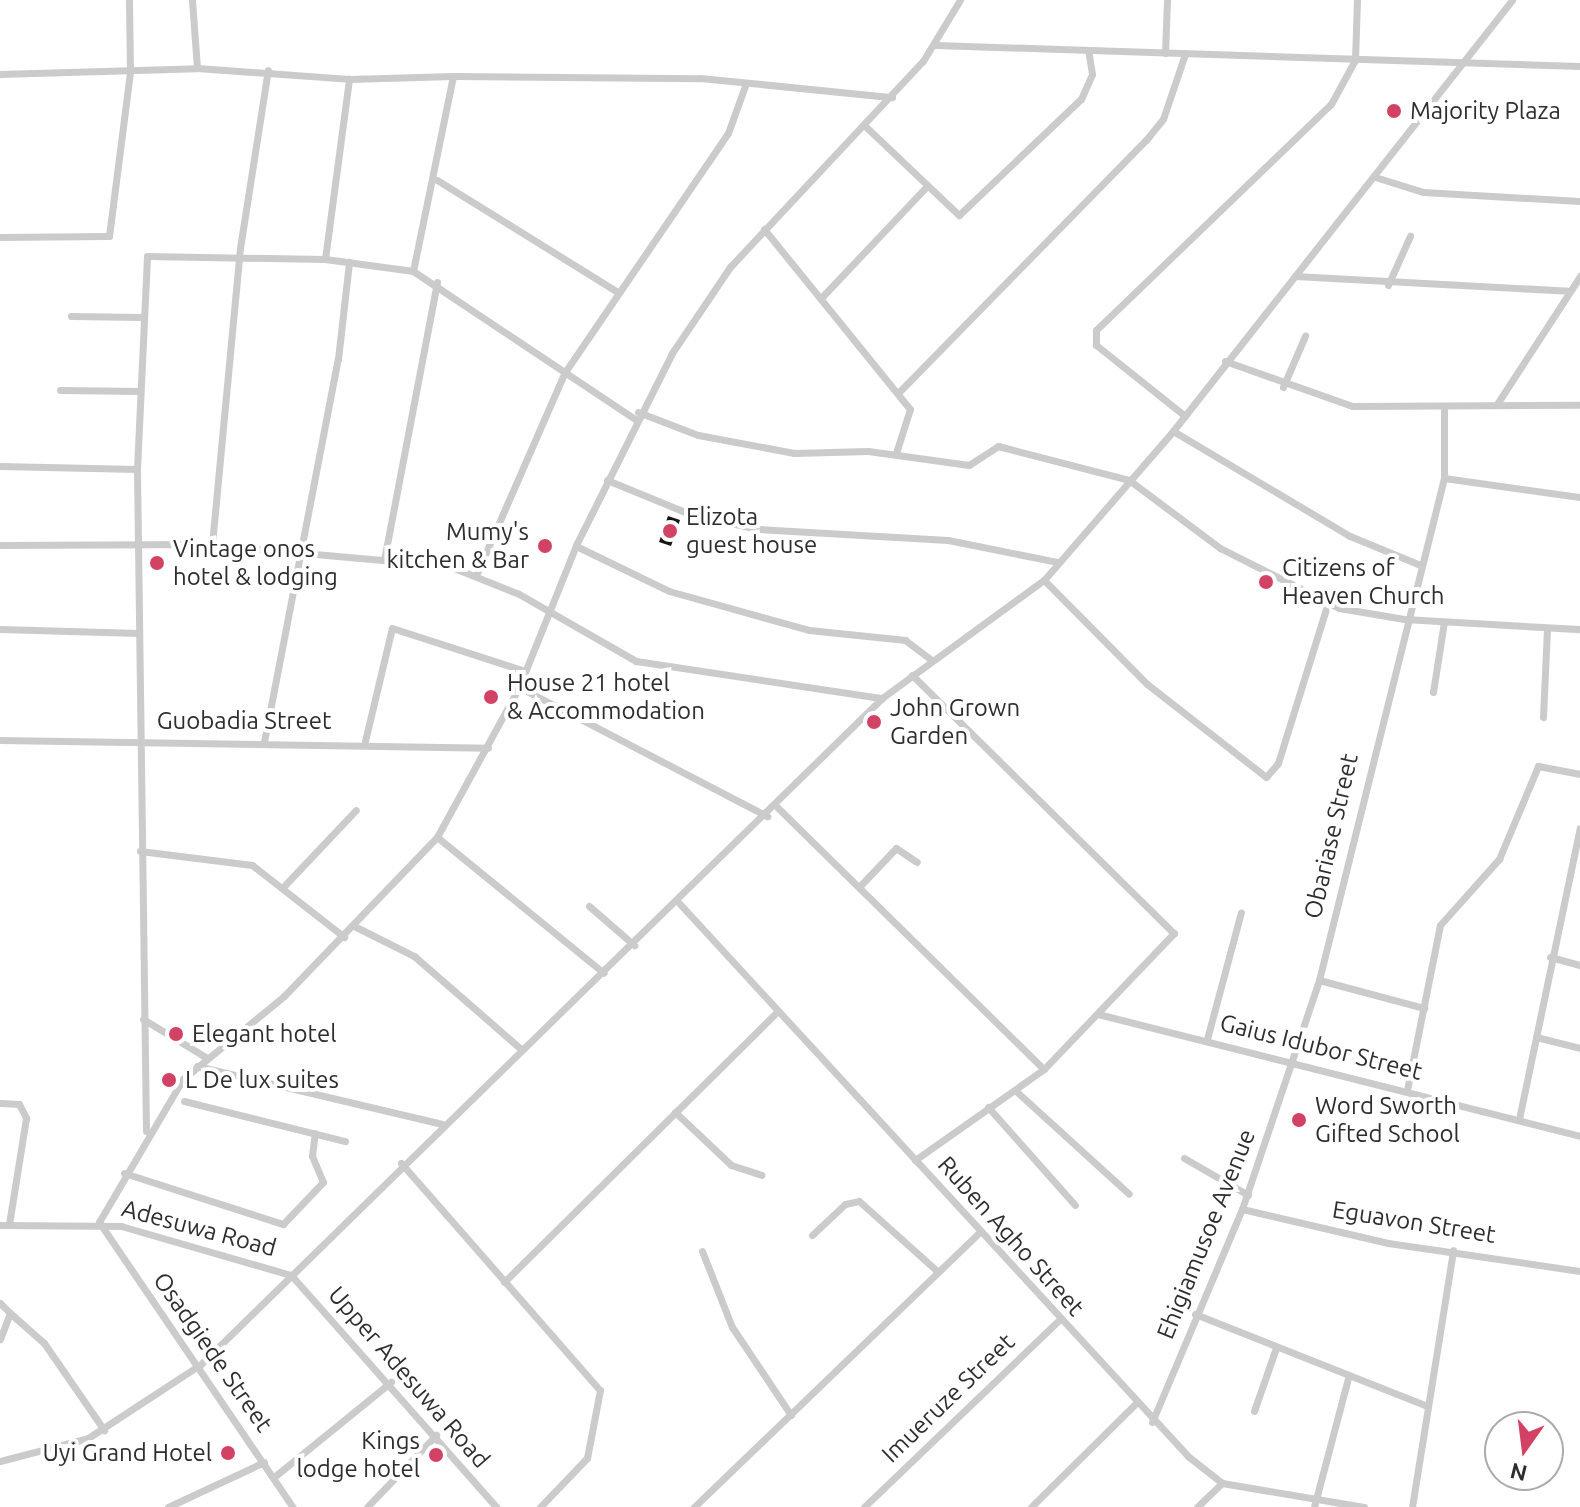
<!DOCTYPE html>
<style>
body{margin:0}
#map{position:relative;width:1580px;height:1507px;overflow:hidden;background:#fff;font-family:Ubuntu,sans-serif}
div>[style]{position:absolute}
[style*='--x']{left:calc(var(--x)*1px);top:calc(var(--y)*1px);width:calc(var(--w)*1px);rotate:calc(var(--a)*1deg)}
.building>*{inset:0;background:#151515}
.minor>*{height:7px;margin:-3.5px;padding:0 3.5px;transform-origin:3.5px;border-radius:3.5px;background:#cbcbcb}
.dots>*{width:22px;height:22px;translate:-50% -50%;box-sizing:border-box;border:4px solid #fff;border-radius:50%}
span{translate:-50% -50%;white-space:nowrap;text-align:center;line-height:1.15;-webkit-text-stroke:8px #fff;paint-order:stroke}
.poi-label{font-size:24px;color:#2e2e2e}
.left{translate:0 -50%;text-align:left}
.right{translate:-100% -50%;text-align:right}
.street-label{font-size:24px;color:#2e2e2e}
.north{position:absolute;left:1484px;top:1411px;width:80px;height:80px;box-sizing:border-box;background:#fff;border:2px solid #ababab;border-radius:50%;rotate:194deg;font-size:22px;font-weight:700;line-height:32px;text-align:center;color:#2e2e2e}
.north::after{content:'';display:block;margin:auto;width:28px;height:36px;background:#d24265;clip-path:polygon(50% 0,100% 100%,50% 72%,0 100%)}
</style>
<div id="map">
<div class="building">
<div style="clip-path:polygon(668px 516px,680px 520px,671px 546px,659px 542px)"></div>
</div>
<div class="minor">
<div style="--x:192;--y:0;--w:68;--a:85.8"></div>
<div style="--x:936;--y:45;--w:644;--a:1.87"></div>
<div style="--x:1165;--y:53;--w:53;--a:-87.8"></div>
<div style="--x:0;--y:74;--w:197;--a:-1.7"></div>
<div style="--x:197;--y:68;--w:152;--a:4.1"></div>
<div style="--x:349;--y:79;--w:104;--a:-1.7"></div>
<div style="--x:864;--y:125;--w:131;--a:43.5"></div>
<div style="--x:959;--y:215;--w:168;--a:-43.6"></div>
<div style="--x:1081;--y:99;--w:27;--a:-66"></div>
<div style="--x:1092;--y:74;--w:24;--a:-99"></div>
<div style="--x:1375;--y:177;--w:50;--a:17.4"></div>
<div style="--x:1423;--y:192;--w:157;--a:3.3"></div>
<div style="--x:437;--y:180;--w:211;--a:31.8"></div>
<div style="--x:764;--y:229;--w:232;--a:51"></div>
<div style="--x:910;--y:409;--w:46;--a:107.7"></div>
<div style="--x:0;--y:237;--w:109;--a:-0.5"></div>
<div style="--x:109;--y:236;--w:165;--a:-82.7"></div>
<div style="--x:130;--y:72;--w:72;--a:-90.8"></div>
<div style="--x:325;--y:259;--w:182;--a:-82.4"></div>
<div style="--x:413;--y:271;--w:199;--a:-78.4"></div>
<div style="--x:453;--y:76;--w:247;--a:0.5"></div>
<div style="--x:700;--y:78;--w:193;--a:5.7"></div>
<div style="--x:1295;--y:276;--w:274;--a:3.1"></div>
<div style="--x:1388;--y:285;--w:54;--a:-65.8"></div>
<div style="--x:822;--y:297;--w:153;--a:-46.6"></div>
<div style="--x:71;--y:316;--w:71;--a:0.8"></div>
<div style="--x:1225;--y:361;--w:135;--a:19.5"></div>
<div style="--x:1352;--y:406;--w:228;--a:-0.3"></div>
<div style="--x:1283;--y:387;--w:56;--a:-66.7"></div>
<div style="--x:60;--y:390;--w:80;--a:0.7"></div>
<div style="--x:899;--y:392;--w:353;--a:-45.6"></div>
<div style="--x:1146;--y:140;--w:27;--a:-51"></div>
<div style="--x:1163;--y:119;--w:69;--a:-71.3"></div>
<div style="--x:1497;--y:404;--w:153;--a:-57"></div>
<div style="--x:638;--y:412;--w:64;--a:21"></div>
<div style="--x:698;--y:435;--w:98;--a:10.6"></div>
<div style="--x:794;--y:453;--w:74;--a:-1.5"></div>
<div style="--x:868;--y:451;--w:102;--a:7.9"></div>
<div style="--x:969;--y:465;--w:35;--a:-33"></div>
<div style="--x:998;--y:446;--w:135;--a:14.5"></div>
<div style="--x:1129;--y:480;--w:114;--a:36.8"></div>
<div style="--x:1220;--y:548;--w:133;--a:26.8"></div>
<div style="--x:1339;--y:608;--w:66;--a:9.6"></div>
<div style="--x:1404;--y:619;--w:176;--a:3.3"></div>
<div style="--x:1185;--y:416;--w:114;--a:-141.4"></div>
<div style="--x:1096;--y:345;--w:15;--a:-90"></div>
<div style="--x:1096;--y:330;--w:326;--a:-43.9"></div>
<div style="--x:1331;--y:104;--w:50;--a:-61.4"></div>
<div style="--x:1355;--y:60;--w:60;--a:-88.1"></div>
<div style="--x:1173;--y:431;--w:206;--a:30.7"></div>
<div style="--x:1350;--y:536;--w:74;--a:22.4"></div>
<div style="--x:0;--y:466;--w:137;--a:1.3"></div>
<div style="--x:1444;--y:478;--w:137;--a:8"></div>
<div style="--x:607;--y:480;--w:90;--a:22.3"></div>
<div style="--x:690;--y:514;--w:70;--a:12.4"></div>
<div style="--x:758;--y:529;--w:190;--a:3.3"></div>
<div style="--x:948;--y:540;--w:111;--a:11.4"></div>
<div style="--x:212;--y:544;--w:297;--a:-84.6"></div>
<div style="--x:240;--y:248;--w:180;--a:-81.1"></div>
<div style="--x:0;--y:545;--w:203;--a:-0.3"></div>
<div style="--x:203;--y:544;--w:247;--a:5.1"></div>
<div style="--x:449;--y:566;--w:75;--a:21.8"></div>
<div style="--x:519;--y:594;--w:135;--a:29.8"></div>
<div style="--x:636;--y:661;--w:249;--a:8.6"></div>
<div style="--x:576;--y:546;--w:103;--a:25.8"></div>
<div style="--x:669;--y:591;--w:145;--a:15.6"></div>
<div style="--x:809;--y:630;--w:97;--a:5.9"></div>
<div style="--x:905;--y:640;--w:34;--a:37"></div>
<div style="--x:384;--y:560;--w:283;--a:-79.2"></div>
<div style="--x:477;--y:573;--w:219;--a:-66.4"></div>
<div style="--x:565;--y:372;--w:289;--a:-55.7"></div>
<div style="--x:728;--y:133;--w:53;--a:-70.2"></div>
<div style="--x:1044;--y:580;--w:146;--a:45.3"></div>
<div style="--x:1147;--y:684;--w:151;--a:38"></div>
<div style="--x:1266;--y:777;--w:18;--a:-49"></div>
<div style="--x:1278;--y:763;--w:169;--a:-72.7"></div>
<div style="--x:0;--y:629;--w:139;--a:1.6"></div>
<div style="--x:912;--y:675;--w:368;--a:44.6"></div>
<div style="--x:1174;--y:933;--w:188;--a:133.7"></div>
<div style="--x:1044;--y:1069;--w:158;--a:144.8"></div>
<div style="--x:519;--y:687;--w:280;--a:27.5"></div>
<div style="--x:1433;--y:692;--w:71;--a:-81.1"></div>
<div style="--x:1543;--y:717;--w:89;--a:-87.4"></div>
<div style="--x:0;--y:740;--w:488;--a:0.9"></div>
<div style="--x:365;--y:741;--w:116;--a:-76.6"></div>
<div style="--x:392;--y:628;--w:140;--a:17.9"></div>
<div style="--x:264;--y:742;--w:390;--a:-79.1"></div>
<div style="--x:338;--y:359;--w:98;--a:-83.5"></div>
<div style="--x:777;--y:807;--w:374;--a:44.5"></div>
<div style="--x:437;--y:837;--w:215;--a:39.2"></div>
<div style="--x:140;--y:851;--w:113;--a:7.1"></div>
<div style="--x:252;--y:865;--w:117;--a:38"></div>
<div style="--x:285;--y:885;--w:103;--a:-46.6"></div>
<div style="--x:860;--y:886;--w:52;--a:-46.5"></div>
<div style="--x:896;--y:848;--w:25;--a:34"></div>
<div style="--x:679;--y:903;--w:753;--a:47.37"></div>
<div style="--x:1189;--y:1457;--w:42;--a:38.2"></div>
<div style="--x:1222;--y:1483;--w:144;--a:9.6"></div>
<div style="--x:589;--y:906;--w:60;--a:40.9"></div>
<div style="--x:356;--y:927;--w:65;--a:26.6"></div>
<div style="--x:414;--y:956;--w:143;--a:41"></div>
<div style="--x:1550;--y:957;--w:31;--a:15"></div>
<div style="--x:1319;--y:980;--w:109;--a:14.9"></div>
<div style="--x:1098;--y:1014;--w:497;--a:14.2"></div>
<div style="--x:143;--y:1019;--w:75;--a:31.4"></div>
<div style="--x:1536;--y:1037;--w:45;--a:14"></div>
<div style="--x:1207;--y:1039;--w:131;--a:-75"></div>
<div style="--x:197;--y:1066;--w:252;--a:13.3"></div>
<div style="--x:1407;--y:1090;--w:168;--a:-78.7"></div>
<div style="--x:1440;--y:925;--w:89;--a:-48.2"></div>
<div style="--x:1499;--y:859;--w:101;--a:-67.2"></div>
<div style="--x:1538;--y:766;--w:43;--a:10.8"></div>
<div style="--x:1017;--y:1092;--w:151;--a:42.3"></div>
<div style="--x:184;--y:1101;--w:166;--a:14"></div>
<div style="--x:0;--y:1103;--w:19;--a:3"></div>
<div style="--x:19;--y:1104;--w:16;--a:63"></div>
<div style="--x:26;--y:1118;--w:107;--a:99.1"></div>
<div style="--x:988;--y:1107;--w:131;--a:48.4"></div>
<div style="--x:675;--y:1112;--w:77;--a:43.4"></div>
<div style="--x:731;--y:1165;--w:32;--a:18"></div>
<div style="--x:1519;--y:1119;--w:297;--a:-78.2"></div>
<div style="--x:146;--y:1131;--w:662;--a:-90.78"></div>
<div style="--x:137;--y:469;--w:213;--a:-87.3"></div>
<div style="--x:147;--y:256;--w:178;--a:1"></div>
<div style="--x:325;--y:259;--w:89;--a:7.8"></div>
<div style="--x:413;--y:271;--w:267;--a:33.7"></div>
<div style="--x:1184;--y:1158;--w:74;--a:30"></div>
<div style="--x:401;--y:1163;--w:302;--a:48.8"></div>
<div style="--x:600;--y:1390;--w:69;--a:100.8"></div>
<div style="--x:587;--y:1458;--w:68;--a:133.8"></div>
<div style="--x:124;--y:1173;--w:167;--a:17.8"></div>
<div style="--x:283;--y:1224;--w:58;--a:-46.4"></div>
<div style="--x:323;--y:1182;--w:28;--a:-113"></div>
<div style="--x:312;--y:1156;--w:23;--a:-83"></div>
<div style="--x:1242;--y:1209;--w:150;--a:13.1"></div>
<div style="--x:1388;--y:1243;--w:194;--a:8.3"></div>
<div style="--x:99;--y:1222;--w:166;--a:-59.6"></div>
<div style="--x:183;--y:1079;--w:131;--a:-39.4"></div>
<div style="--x:284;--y:996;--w:221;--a:-46.1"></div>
<div style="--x:437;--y:837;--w:171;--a:-61.3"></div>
<div style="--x:519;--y:687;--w:155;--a:-68.1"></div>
<div style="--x:577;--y:543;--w:212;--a:-63.4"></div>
<div style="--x:672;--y:353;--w:104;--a:-56"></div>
<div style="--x:730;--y:267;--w:282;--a:-46.9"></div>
<div style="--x:923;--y:61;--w:71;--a:-58.8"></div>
<div style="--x:99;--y:1222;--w:345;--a:55.8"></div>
<div style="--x:0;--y:1225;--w:121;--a:0.5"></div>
<div style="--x:121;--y:1226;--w:177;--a:16.1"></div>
<div style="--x:291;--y:1275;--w:310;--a:48.5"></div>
<div style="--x:812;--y:1235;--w:45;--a:-43.2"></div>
<div style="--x:845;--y:1204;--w:14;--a:-12"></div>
<div style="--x:859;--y:1201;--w:105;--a:41.9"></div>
<div style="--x:702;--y:1251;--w:82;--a:68.5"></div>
<div style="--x:732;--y:1327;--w:106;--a:56.2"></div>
<div style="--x:504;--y:1282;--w:385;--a:-44.7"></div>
<div style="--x:0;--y:1303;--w:14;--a:45"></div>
<div style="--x:10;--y:1313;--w:28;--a:111"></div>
<div style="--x:10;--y:1313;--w:45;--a:41.4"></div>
<div style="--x:44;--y:1343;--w:106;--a:55.4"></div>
<div style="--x:1195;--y:1314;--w:247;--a:21.6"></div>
<div style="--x:1254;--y:1411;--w:67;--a:-70.8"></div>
<div style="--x:1152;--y:1422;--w:231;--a:-67.1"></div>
<div style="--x:1242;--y:1209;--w:242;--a:-71.4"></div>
<div style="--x:1319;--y:980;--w:517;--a:-76.02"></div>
<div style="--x:1444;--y:478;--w:71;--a:-90"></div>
<div style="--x:0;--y:1461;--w:91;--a:-14.6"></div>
<div style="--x:88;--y:1438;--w:135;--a:-33.2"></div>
<div style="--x:201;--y:1364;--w:953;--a:-44.36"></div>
<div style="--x:882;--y:698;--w:200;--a:-36.1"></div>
<div style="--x:1044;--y:580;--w:197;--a:-49.1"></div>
<div style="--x:1173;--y:431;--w:548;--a:-51.81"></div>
<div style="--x:274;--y:1477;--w:151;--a:-39.1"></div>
<div style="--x:168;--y:1507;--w:106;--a:-25.1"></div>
<div style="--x:367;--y:1507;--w:100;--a:-46.2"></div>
<div style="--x:694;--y:1507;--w:394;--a:-43.9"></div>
<div style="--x:864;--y:1507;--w:272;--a:-43.8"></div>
<div style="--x:1031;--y:1507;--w:145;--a:-44.7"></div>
<div style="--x:1197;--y:1507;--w:35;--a:-44"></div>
<div style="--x:1314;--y:1507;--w:133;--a:-75.2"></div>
<div style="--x:1412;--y:1507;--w:260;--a:-80.9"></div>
</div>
<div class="dots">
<div style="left:1394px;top:111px;background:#d24265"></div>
<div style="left:670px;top:531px;background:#d24265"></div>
<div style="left:545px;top:546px;background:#d24265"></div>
<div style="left:157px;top:563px;background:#d24265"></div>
<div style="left:1266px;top:582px;background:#d24265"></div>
<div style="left:491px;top:697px;background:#d24265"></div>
<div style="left:874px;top:722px;background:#d24265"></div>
<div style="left:176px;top:1034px;background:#d24265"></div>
<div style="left:169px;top:1080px;background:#d24265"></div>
<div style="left:1299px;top:1120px;background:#d24265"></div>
<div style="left:228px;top:1453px;background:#d24265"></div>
<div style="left:436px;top:1455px;background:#d24265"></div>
</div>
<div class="poi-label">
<span class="left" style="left:1410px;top:111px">Majority Plaza</span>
<span class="left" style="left:686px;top:531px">Elizota<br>guest house</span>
<span class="right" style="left:529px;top:546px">Mumy's<br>kitchen &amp; Bar</span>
<span class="left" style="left:173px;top:563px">Vintage onos<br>hotel &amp; lodging</span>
<span class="left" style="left:1282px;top:582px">Citizens of<br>Heaven Church</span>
<span class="left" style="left:507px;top:697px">House 21 hotel<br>&amp; Accommodation</span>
<span class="left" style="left:890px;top:722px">John Grown<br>Garden</span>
<span class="left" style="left:192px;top:1034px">Elegant hotel</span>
<span class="left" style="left:185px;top:1080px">L De lux suites</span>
<span class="left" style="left:1315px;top:1120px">Word Sworth<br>Gifted School</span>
<span class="right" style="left:420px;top:1455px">Kings<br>lodge hotel</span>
<span class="right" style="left:212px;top:1453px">Uyi Grand Hotel</span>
</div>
<div class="street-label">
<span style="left:244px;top:721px">Guobadia Street</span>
<span style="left:1331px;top:836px;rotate:-77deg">Obariase Street</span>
<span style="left:1321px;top:1047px;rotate:14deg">Gaius Idubor Street</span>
<span style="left:1414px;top:1222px;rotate:9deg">Eguavon Street</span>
<span style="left:199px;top:1228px;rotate:15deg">Adesuwa Road</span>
<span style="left:1206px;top:1234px;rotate:-68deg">Ehigiamusoe Avenue</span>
<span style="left:1011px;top:1236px;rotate:48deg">Ruben Agho Street</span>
<span style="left:213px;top:1352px;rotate:55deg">Osadgiede Street</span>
<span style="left:409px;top:1377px;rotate:49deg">Upper Adesuwa Road</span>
<span style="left:948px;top:1398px;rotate:-44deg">Imueruze Street</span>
</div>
<div class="north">N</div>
</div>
